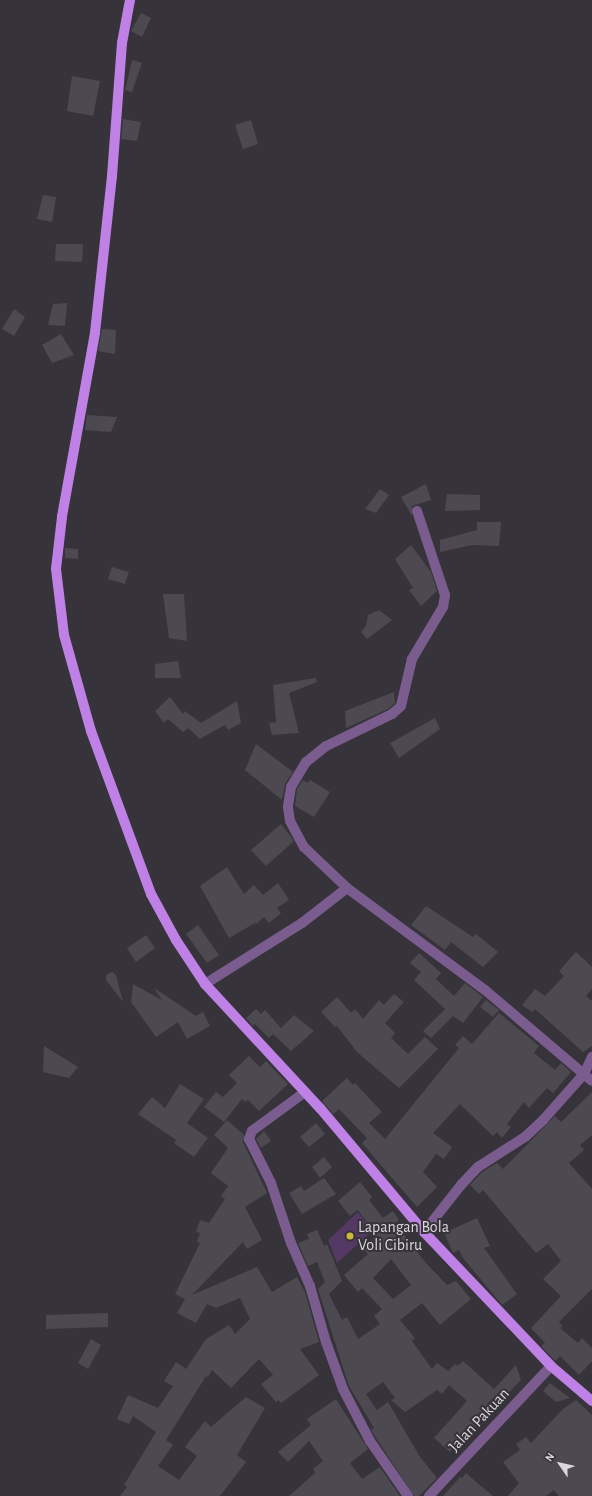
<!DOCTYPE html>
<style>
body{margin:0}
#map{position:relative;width:592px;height:1496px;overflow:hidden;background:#37333a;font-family:"Alegreya Sans",sans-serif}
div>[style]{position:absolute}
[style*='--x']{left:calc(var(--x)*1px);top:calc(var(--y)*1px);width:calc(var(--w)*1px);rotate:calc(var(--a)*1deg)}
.green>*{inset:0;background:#533963}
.building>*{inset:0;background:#4d4950}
.minor>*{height:10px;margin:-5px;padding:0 5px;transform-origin:5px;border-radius:5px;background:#7a5d8e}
.major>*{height:10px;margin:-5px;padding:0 5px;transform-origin:5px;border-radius:5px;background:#bf81e5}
.dots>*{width:11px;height:11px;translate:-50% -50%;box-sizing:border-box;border:2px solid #37333a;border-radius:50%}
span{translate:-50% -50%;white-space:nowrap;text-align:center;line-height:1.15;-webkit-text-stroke:4px #37333a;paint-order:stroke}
.poi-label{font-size:16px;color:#dbd8dd}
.left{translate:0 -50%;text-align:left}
.street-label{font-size:16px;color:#dbd8dd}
.north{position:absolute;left:540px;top:1444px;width:40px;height:40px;-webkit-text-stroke:3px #37333a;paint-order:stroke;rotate:304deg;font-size:11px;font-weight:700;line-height:16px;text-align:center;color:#dbd8dd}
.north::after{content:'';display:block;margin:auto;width:14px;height:18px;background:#dbd8dd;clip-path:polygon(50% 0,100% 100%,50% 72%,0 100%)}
</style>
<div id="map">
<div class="green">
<div style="clip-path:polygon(358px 1212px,372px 1231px,337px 1263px,328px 1240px)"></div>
</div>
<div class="building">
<div style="clip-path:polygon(141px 13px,151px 18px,142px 37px,131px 31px)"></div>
<div style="clip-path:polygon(132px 60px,142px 63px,132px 92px,125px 90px)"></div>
<div style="clip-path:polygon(72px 76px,100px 81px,93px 116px,67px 111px)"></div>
<div style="clip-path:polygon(123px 119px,141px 122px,137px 141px,121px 139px)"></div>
<div style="clip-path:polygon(251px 120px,258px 144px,243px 149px,235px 125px)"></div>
<div style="clip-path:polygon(43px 195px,56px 197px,52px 222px,37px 219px)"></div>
<div style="clip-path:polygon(56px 244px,83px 244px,82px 262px,55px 261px)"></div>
<div style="clip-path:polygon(67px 303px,65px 326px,48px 325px,53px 304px)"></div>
<div style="clip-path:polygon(14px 309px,25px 317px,14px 336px,2px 329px)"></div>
<div style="clip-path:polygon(102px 329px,116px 330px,115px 354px,98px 351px)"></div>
<div style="clip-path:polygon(61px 334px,74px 355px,52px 363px,42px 345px)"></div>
<div style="clip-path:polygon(87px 415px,117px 417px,111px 432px,85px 430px)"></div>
<div style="clip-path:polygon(426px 484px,431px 500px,412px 506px,412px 516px,401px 497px)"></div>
<div style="clip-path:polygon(380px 489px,389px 495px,376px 513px,365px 509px)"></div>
<div style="clip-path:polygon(447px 494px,480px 495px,480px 510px,445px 511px)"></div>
<div style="clip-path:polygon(477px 522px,501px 522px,499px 546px,472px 545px,440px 552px,440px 540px,477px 530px)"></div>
<div style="clip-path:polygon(411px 545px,431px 572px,437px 591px,421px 606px,409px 590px,413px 588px,395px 559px)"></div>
<div style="clip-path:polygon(65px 548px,78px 549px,78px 559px,65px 558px)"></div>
<div style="clip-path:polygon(112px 567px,129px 572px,125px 584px,108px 579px)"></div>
<div style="clip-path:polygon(163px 594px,184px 594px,187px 641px,169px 638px)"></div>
<div style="clip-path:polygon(379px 610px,392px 620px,367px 639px,361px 632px,366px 626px,368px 615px)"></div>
<div style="clip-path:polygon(178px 661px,181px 678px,155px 678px,155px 664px)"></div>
<div style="clip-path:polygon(316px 678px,317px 682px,289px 693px,299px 733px,272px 735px,269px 723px,276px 722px,273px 685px)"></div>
<div style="clip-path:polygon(394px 692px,395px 703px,388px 709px,346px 728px,345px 711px)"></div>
<div style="clip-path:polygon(170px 697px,183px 714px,185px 711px,201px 723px,237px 701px,241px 723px,228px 730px,225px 725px,200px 739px,188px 728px,183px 732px,168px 719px,164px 723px,155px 711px)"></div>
<div style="clip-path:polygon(435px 718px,440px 729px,399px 758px,390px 743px)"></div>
<div style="clip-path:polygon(256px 744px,293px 772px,285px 784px,282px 800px,245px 770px)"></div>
<div style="clip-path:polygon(303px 780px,308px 783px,310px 780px,330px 792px,314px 817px,295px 806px,297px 789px)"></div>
<div style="clip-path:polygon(281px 824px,294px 841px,266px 866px,251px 850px)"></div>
<div style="clip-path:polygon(227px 867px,244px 894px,254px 885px,263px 895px,278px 883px,289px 900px,277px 908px,281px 913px,269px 923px,264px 917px,256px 924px,255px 923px,229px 938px,200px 886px)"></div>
<div style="clip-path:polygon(426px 906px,473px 937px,476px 934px,498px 952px,483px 967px,451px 942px,445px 950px,411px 925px)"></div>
<div style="clip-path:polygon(198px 925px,219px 955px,207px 963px,186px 934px)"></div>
<div style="clip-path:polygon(146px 935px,155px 948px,136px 962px,127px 948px)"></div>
<div style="clip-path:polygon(576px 952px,592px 967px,592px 989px,586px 996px,592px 1001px,592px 1046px,583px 1052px,535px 1009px,532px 1012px,522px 1005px,535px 989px,545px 996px,564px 976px,559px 971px)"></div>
<div style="clip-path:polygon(419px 953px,441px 973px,436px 979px,454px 996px,465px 983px,483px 997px,463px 1023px,453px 1016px,431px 1038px,423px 1031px,445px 1009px,414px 980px,421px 972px,410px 963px)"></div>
<div style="clip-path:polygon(112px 972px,116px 975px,123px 1002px,106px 980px,106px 975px)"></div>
<div style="clip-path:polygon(133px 984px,162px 1000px,154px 988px,196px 1016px,203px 1012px,210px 1026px,187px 1039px,178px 1022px,156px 1037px,131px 1002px)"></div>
<div style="clip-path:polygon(394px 994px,404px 1002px,385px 1023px,395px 1033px,391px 1038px,408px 1054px,425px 1037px,438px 1049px,399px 1088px,357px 1052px,337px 1026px,335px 1027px,321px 1012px,337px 997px,351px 1013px,355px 1009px,363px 1019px,379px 1000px,384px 1005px)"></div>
<div style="clip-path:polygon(486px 1000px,499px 1010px,493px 1017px,480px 1007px)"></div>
<div style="clip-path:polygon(256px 1009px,261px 1014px,265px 1010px,281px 1028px,294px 1015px,314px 1031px,291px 1051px,273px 1034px,269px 1038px,255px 1024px,253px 1026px,246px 1018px)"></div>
<div style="clip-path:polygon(499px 1013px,539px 1046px,534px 1053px,555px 1070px,561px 1063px,571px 1072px,553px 1093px,547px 1088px,529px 1108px,524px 1102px,507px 1124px,511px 1127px,502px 1138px,497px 1132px,493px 1136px,460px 1104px,433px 1133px,452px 1147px,444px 1159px,436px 1154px,423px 1172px,437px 1187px,417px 1207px,362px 1143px,367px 1138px,339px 1109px,333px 1114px,322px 1101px,347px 1078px,353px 1085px,355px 1083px,382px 1112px,369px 1123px,385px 1139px,459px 1048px,455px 1045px,463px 1036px,472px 1044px)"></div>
<div style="clip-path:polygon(44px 1046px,78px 1067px,69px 1078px,43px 1072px)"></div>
<div style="clip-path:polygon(249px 1056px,260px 1067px,266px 1061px,288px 1084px,259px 1111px,248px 1100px,245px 1102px,242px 1099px,224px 1122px,204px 1107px,216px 1092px,223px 1097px,237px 1083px,229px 1075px)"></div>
<div style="clip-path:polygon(180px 1084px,204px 1099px,187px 1123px,208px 1138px,194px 1157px,174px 1143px,176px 1140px,138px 1114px,152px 1097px,165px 1108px)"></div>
<div style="clip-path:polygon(592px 1092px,592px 1135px,580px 1145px,584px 1150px,569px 1163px,592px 1189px,592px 1289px,559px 1322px,563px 1326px,560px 1328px,578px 1343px,582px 1338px,592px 1348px,592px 1361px,579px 1375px,560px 1356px,555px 1361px,541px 1346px,545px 1343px,531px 1328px,561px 1296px,543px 1279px,561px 1261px,548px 1244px,536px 1253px,483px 1190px,479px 1194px,470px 1185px,482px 1172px,497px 1163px,503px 1169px,555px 1116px,561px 1122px)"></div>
<div style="clip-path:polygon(227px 1120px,244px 1135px,243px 1142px,267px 1193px,245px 1207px,262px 1240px,247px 1249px,243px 1242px,192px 1295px,257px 1267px,272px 1292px,297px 1277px,305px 1292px,319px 1342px,300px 1349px,319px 1375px,281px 1403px,278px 1400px,276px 1402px,261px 1384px,273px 1375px,259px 1359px,231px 1388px,212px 1370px,208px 1377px,206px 1376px,166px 1440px,173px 1445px,158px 1466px,179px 1480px,197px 1456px,185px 1447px,191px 1439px,205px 1421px,211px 1427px,246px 1397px,265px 1408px,237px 1455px,246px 1462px,220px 1496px,120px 1496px,127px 1487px,124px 1485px,156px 1432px,133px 1416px,129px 1424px,117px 1419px,128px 1395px,158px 1408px,173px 1386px,164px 1381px,176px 1362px,186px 1369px,206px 1339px,229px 1325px,235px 1334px,250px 1319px,240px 1298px,216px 1308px,207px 1304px,196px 1323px,177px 1313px,185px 1299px,175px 1294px,200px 1243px,197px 1242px,200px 1233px,196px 1232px,200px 1220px,209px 1223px,225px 1199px,221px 1196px,228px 1186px,211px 1173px,228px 1148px,214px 1135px)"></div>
<div style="clip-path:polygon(316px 1123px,325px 1134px,309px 1147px,300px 1137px)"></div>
<div style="clip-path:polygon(264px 1131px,271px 1141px,261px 1148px,256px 1139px)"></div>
<div style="clip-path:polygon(324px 1157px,332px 1167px,320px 1178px,312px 1167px)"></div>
<div style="clip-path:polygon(324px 1178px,336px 1194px,302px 1214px,289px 1193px,301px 1186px,304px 1191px)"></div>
<div style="clip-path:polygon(evenodd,360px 1182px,372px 1197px,369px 1200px,383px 1218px,393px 1211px,399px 1220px,395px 1223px,425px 1262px,447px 1285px,456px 1281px,471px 1299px,440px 1325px,422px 1303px,400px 1320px,415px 1338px,412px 1341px,432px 1369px,437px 1363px,448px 1371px,455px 1364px,458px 1366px,463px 1361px,494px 1389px,516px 1365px,521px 1380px,471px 1431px,469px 1430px,450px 1452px,434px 1438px,467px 1401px,449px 1385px,442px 1394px,437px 1390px,405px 1412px,391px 1400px,395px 1398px,383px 1382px,366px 1394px,377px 1410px,388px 1402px,420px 1457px,437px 1478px,419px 1496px,414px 1496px,376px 1438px,371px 1430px,374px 1428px,349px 1386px,318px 1289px,325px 1282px,317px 1262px,308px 1266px,298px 1243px,309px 1239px,307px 1234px,317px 1230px,324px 1246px,327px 1244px,342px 1281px,329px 1294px,342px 1320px,347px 1317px,358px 1339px,380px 1324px,374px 1316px,382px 1309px,362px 1288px,358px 1292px,344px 1275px,368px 1254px,363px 1249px,376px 1236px,358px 1210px,350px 1216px,338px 1201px,360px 1182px,391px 1259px,411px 1285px,393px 1299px,373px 1278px,391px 1259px)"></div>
<div style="clip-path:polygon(477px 1218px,490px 1246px,484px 1248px,517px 1294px,502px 1305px,463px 1258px,459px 1250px,453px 1253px,444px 1233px)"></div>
<div style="clip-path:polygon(108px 1313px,108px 1327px,46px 1329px,46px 1315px)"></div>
<div style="clip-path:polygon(91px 1339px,101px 1345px,88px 1369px,78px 1363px)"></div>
<div style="clip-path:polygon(550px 1383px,570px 1398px,556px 1402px,543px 1391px)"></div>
<div style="clip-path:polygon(336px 1399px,368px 1449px,350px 1463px,362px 1479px,380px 1467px,400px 1496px,289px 1496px,315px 1473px,313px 1469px,323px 1461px,309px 1441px,288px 1462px,278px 1452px,311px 1425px,307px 1419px)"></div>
<div style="clip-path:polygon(576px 1400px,592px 1415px,592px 1496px,559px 1496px,554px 1490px,546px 1496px,508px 1496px,519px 1483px,503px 1462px,520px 1450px,516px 1444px,526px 1437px,531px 1443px,563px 1409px)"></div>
<div style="clip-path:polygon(466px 1473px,475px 1481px,493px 1496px,443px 1496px,460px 1477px,462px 1478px)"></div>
</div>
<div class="minor">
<div style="--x:417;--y:511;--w:89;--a:71.6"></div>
<div style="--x:445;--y:595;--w:12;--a:99"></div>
<div style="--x:443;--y:607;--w:61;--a:120.8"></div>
<div style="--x:412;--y:659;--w:48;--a:103.2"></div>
<div style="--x:401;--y:706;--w:12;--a:138"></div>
<div style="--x:392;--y:714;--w:73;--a:154.1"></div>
<div style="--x:326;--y:746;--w:26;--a:141"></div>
<div style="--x:306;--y:762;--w:29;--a:121"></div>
<div style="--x:291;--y:787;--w:20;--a:99"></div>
<div style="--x:288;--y:807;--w:14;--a:82"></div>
<div style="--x:290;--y:821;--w:30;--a:62"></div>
<div style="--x:304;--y:847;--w:59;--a:43.6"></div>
<div style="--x:347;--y:888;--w:172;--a:36.5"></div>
<div style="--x:485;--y:990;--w:140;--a:40.4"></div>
<div style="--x:205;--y:984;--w:115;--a:-32.2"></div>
<div style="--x:302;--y:923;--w:57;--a:-37.9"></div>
<div style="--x:305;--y:1092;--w:66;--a:143.7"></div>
<div style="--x:252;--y:1131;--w:9;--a:111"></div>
<div style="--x:249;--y:1139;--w:49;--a:63.4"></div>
<div style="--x:271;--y:1183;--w:63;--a:71.6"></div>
<div style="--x:291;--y:1243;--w:47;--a:66.2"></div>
<div style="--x:310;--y:1286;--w:58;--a:74.1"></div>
<div style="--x:326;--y:1342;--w:50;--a:70.1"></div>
<div style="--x:343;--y:1389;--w:59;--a:62.6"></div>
<div style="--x:370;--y:1441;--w:67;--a:55.4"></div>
<div style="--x:424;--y:1232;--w:60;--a:-51.8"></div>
<div style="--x:461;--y:1185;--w:25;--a:-47"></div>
<div style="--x:478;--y:1167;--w:56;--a:-32.6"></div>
<div style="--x:525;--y:1137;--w:26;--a:-43"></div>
<div style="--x:544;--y:1119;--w:60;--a:-48.4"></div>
<div style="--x:584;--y:1074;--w:19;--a:-65"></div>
<div style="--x:429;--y:1496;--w:178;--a:-46.8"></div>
</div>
<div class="major">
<div style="--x:130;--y:0;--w:44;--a:100.5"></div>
<div style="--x:122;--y:43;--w:133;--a:94.3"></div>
<div style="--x:112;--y:176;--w:158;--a:96.2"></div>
<div style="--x:95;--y:333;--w:187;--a:100.2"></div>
<div style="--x:62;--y:517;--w:52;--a:96.6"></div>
<div style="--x:56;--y:569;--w:66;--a:83.1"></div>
<div style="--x:64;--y:635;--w:100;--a:74.3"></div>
<div style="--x:91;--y:731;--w:174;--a:69.8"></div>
<div style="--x:151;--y:894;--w:52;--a:61.5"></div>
<div style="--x:176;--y:940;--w:53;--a:56.6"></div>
<div style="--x:205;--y:984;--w:169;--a:47.2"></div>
<div style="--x:320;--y:1108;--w:162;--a:50"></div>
<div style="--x:424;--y:1232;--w:185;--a:46.5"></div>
<div style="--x:551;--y:1366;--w:54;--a:40.5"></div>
</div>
<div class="dots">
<div style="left:350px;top:1236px;background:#cbba39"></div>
</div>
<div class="poi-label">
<span class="left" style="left:358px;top:1236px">Lapangan Bola<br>Voli Cibiru</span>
</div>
<div class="street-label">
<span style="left:479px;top:1420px;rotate:-47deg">Jalan Pakuan</span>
</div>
<div class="north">N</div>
</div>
